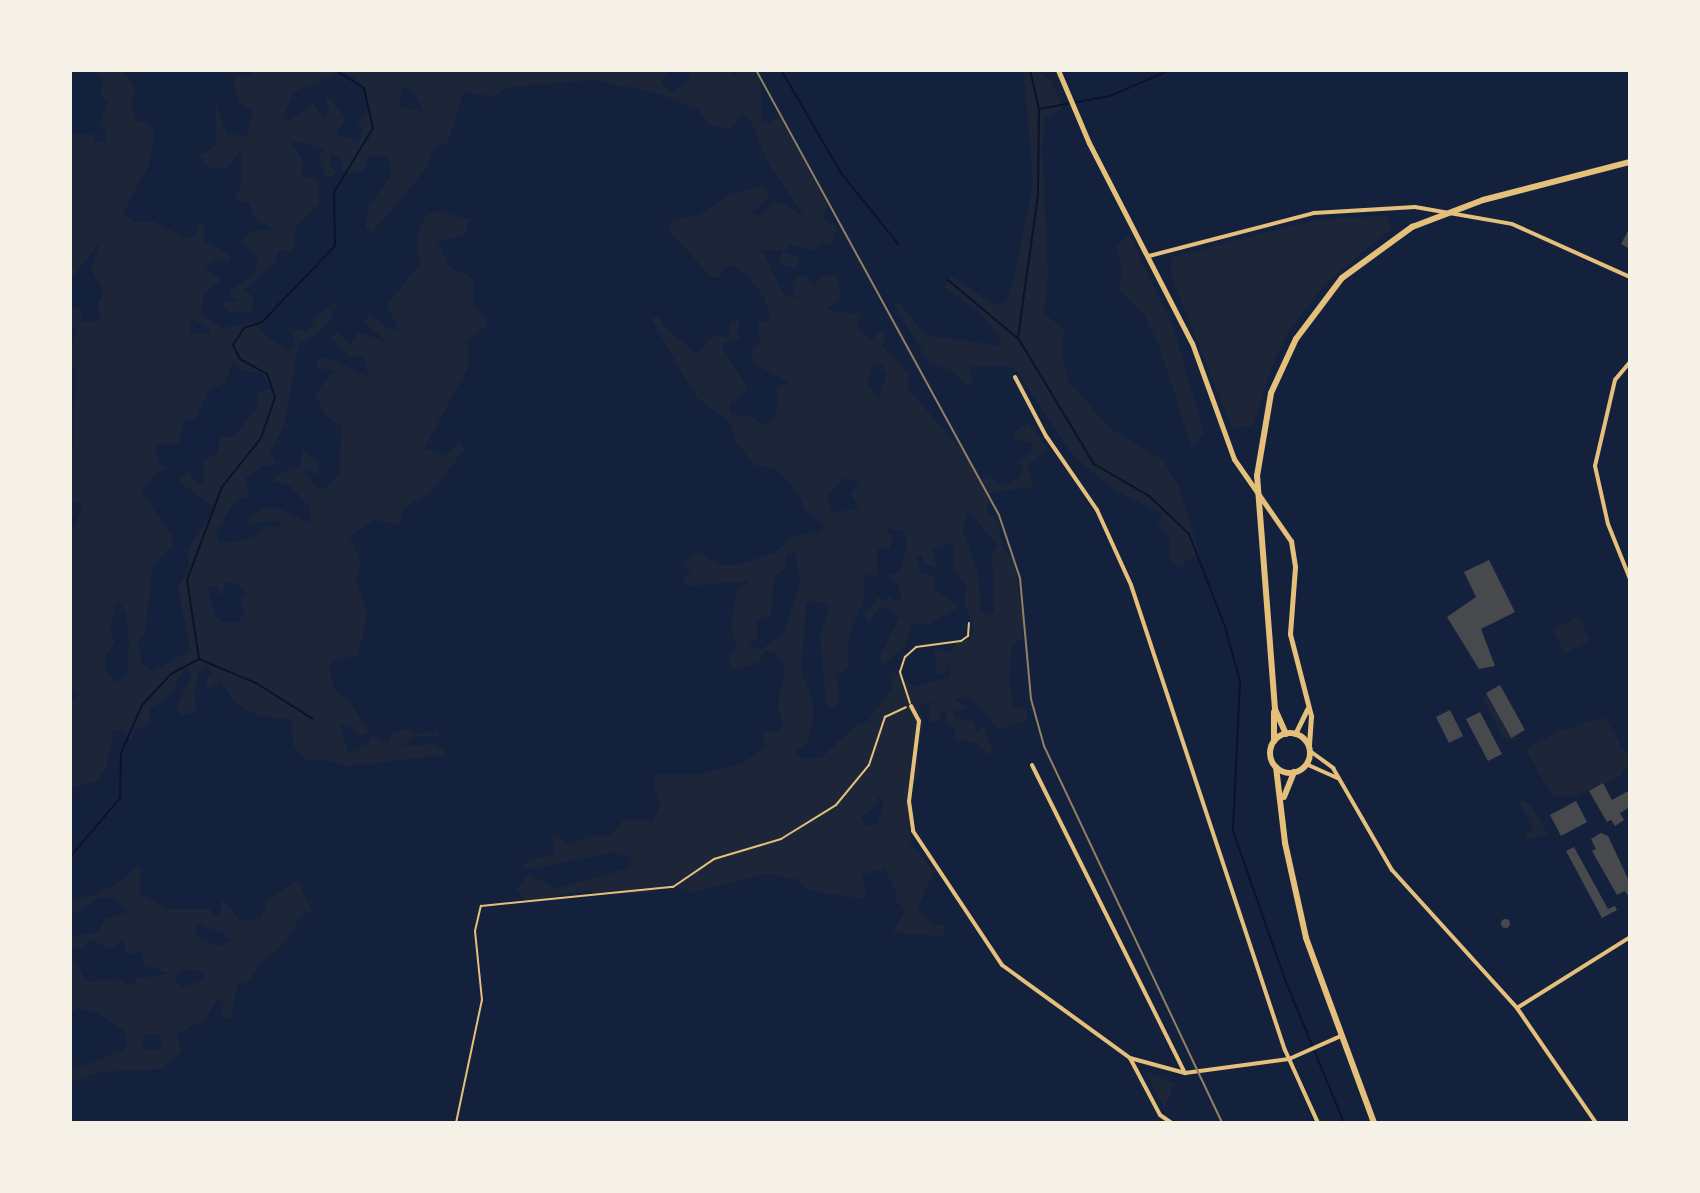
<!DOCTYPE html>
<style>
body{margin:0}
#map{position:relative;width:1700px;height:1193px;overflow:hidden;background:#14213d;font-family:Manrope,sans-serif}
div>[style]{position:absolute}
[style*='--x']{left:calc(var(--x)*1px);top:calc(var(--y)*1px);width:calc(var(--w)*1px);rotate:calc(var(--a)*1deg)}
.green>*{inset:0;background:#1d2539}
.stream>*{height:2px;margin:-1px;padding:0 1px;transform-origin:1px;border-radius:1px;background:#0b132b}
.building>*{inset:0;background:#48494c}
.round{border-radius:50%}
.path>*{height:2px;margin:-1px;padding:0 1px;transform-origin:1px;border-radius:1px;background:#e5c07b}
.service>*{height:2px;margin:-1px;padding:0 1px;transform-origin:1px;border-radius:1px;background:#e5c07b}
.minor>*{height:4px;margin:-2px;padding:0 2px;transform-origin:2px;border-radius:2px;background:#e5c07b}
.tertiary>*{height:4px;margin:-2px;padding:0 2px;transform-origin:2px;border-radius:2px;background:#e5c07b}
.secondary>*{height:5px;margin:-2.5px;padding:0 2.5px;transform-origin:2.5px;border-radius:2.5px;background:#e5c07b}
.primary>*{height:6px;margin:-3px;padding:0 3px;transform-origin:3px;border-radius:3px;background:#e5c07b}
.primary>.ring{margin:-3px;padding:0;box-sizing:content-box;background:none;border:6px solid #e5c07b;border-radius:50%}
.rail>*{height:2px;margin:-1px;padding:0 1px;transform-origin:1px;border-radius:1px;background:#918062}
span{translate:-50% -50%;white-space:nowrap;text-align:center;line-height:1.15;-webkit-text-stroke:7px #f6f1e7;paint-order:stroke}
.frame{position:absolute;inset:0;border:72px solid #f6f1e7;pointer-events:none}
</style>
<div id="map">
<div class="green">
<div style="clip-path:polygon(evenodd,97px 70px,122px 70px,128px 76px,136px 92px,131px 105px,136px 120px,149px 124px,154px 132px,150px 163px,123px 213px,134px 222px,152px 221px,186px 238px,195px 237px,198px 225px,204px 224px,204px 241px,231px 256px,229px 263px,218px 258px,204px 267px,223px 280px,205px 292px,200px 312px,222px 328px,252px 323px,285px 350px,295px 346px,290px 329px,308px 332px,317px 315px,336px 303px,339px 307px,333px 308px,333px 316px,317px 334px,299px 344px,284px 426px,270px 452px,277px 465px,263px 465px,245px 479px,249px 496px,234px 502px,216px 533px,218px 543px,253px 539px,266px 527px,282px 527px,277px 520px,250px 524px,248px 519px,260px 509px,278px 508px,311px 524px,310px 507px,290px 486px,273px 481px,281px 472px,299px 467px,303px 451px,319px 463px,316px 476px,304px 467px,315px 487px,326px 489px,339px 474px,342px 427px,326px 417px,315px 394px,334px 371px,318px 368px,316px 360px,327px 357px,369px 377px,363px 356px,349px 356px,330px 337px,338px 333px,350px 345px,359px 332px,389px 344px,363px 321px,370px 315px,391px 330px,398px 329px,387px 305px,420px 264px,416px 239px,425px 217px,435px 211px,470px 219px,465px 235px,438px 242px,448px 265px,473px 279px,473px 306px,486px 318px,486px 326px,467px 340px,469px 366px,424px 449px,444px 456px,460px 442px,464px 450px,431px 492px,404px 508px,399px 525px,374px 520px,350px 536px,360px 563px,356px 581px,366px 609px,365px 627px,358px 655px,336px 660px,329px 668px,335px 691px,349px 701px,369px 734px,357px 735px,349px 725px,339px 724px,349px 753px,368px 745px,371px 736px,387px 745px,393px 733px,408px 729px,419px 734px,438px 730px,440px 736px,413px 737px,402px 746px,436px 744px,447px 755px,347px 766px,323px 759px,306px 761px,293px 745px,292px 720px,258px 716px,235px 703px,221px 681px,208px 688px,205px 681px,213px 674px,206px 667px,198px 673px,194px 691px,197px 712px,180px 715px,177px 704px,191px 677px,186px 668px,166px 700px,150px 708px,149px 726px,136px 728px,130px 741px,121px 730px,113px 731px,107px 765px,96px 782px,70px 788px,70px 705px,78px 694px,70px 686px,70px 534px,82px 510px,78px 501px,70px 504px,76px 374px,70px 362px,76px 328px,70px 326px,70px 307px,81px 310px,82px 322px,92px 322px,100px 317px,98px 303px,104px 294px,91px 268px,101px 240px,70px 281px,70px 135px,94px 134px,97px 129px,93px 142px,105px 141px,107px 131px,99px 124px,108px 102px,100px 93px,104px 81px,97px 70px,190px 318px,209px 328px,210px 333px,190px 334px,190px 318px,97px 70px,233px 361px,242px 371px,261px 372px,271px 388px,257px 394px,257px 407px,234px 437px,220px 437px,218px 453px,203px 461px,204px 483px,197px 484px,189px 473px,177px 480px,215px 508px,188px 550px,189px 568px,178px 588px,190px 651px,153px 671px,142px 665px,138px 642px,145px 632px,153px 565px,172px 547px,173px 538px,141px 491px,156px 473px,167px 470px,158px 462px,156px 445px,179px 443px,185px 421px,196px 418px,209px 390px,225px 383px,233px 361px,97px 70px,234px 582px,247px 593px,241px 602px,246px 611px,238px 623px,227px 623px,215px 617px,207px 587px,216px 586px,222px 598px,225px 583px,234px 582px,97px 70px,117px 599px,126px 613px,129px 642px,127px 676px,115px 682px,106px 672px,106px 654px,115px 642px,110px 632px,117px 599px)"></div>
<div style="clip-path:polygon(evenodd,252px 70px,668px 70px,661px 83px,674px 93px,690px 77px,689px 70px,727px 70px,734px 76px,739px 70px,753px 70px,762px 88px,761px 119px,769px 123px,780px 117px,826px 203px,824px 220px,837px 228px,831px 245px,821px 243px,812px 251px,790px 245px,785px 253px,799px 257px,796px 269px,779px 264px,782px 250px,762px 250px,783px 293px,796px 299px,791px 286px,797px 276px,807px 277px,814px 286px,823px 275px,838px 277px,841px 297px,826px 310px,861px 314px,857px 328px,872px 341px,879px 330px,886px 332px,882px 346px,908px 373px,908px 389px,972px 462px,979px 480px,989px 476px,1003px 486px,1019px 478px,1023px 467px,1017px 462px,1031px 453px,1032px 443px,1016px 439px,1014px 432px,1028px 423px,1049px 450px,1027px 464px,1033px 487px,991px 492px,986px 510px,997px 521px,1003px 548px,1014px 561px,1024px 626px,1021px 639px,1011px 646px,1010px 683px,1013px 706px,1026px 709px,1028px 720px,999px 729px,968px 696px,955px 700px,967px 708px,954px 711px,955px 718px,973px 721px,976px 734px,983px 726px,993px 752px,987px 755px,977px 742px,953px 739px,956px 729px,944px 722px,948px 714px,944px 708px,938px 722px,929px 723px,930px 705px,935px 700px,918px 706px,924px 721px,915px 753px,921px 773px,910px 790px,909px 829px,911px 844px,934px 872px,918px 907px,932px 925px,944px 925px,944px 937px,893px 932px,905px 911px,900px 903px,894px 905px,897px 896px,885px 868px,861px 875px,867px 895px,863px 899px,808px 890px,797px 879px,766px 874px,694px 892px,665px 884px,651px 893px,603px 895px,588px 890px,528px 902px,516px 890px,528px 875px,557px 888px,629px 868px,632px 858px,616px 852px,530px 869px,520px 865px,555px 853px,551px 834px,559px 835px,566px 845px,590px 836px,608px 837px,624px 820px,653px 821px,660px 805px,653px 785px,656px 775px,701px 774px,741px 764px,765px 748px,763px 729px,777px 733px,784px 727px,778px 706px,785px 668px,777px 653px,765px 650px,759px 662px,737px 670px,727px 663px,736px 646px,731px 627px,737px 591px,749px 581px,687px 586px,681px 581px,691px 571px,683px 565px,698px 552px,720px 565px,738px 565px,774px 553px,794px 536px,822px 531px,824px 524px,806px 511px,795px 488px,775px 468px,754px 465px,736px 442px,729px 421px,697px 398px,651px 319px,659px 316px,665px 328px,697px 354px,714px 335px,729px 337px,731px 322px,740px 320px,737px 336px,744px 338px,724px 342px,722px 347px,748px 389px,730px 404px,730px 414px,754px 417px,763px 426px,773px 420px,779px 401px,774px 389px,788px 382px,753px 363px,752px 348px,761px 344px,757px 323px,770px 320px,765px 299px,748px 276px,732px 265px,725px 267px,720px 277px,711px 277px,668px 229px,674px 219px,699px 215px,728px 196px,757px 187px,766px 189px,769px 198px,750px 213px,761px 216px,772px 203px,782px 203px,804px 216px,770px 166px,749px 117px,741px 114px,731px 129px,709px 125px,699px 110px,657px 93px,594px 80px,508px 87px,494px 97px,464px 91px,448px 142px,433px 150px,428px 166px,372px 233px,365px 228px,369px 206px,391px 176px,388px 155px,369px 156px,362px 171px,348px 174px,342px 172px,341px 156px,331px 155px,330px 165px,337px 173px,327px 179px,318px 158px,324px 149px,289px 140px,302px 158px,301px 177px,315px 178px,319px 184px,319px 204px,296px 227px,293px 251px,278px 250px,275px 262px,244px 290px,254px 297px,251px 311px,232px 313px,223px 308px,224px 302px,240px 301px,230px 296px,232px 289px,251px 277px,259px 261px,242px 242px,252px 231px,276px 230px,254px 218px,249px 203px,235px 199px,241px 186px,242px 149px,227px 168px,209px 168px,199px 156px,216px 146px,216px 105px,227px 134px,247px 136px,253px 111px,238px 102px,234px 81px,237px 74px,250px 77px,252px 70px,340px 72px,356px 77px,365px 88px,369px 112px,357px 119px,362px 130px,359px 142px,336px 134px,346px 118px,328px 97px,324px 99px,329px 107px,325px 123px,313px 103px,291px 120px,282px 118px,294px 92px,340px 72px,252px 70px,402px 87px,413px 90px,424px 112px,400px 107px,402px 87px,252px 70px,874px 363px,881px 364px,887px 374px,879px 399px,867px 383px,874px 363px,252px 70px,845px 478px,861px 482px,850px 493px,859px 508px,833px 513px,827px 495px,845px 478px,252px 70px,968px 510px,998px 546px,992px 554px,994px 611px,987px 617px,981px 611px,978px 573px,962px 529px,968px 510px,252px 70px,886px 528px,903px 531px,908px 543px,900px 572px,885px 576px,897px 582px,902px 598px,895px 601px,888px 596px,886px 602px,878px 597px,864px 615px,869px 622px,880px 607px,900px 616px,880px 657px,883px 664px,905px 647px,912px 624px,929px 624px,959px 607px,934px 589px,934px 576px,921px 573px,917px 558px,921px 554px,925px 565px,937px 568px,932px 550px,953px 543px,953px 567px,967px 588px,964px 601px,974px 630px,970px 639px,958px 642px,951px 653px,934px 647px,937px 673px,944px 674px,951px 662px,949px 678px,915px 687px,893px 672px,891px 689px,868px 721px,857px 724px,821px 758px,800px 759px,795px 751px,807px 744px,813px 721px,813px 702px,801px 672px,806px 605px,811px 600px,831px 606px,820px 635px,826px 700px,832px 710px,840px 699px,836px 675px,849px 668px,848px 639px,865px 596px,863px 572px,877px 576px,877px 546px,888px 550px,893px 541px,886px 528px,252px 70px,795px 552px,800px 583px,785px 631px,761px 650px,749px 644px,758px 637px,756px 620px,771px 615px,774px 577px,786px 567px,786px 554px,795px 552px,252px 70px,879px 796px,884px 804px,876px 825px,866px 827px,861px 816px,872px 810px,879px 796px)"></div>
<div style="clip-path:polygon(1024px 70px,1036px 70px,1051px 80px,1063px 110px,1045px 118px,1042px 147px,1048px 278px,1044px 313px,1064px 330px,1062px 356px,1069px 382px,1111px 429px,1162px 459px,1179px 487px,1199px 552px,1179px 567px,1169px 558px,1171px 540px,1158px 526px,1163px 514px,1114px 490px,1073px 455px,1016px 371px,1006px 365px,970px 367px,972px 385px,966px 386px,953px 371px,928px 361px,894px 304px,900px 304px,925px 335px,1000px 346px,999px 335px,979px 312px,944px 287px,951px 276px,993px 304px,1006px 302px,1013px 283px,1033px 184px)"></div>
<div style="clip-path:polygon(1387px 215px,1391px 228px,1326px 283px,1290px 329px,1272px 365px,1253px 426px,1232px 428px,1170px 273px,1173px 257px,1312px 221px)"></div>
<div style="clip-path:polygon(1129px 235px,1174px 329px,1187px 375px,1204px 433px,1192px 448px,1160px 348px,1145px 316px,1119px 289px,1123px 271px,1116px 246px)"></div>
<div style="clip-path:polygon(1578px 617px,1591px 640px,1565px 654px,1552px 630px)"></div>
<div style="clip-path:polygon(1486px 694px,1510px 738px,1517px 734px,1520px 739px,1513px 741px,1502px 736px,1483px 698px)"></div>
<div style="clip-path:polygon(1605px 717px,1630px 760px,1621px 776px,1576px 796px,1551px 795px,1526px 749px,1556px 732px)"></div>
<div style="clip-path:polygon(1523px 800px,1532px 807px,1548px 835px,1527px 839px,1524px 834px,1533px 829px,1520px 804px)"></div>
<div style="clip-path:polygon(evenodd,136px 865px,141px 868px,139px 893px,168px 909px,209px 909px,219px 919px,222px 898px,240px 921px,261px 918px,270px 898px,297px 880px,313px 913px,304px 912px,280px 948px,260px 963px,250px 979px,238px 984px,230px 1019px,220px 1017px,224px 1002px,217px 999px,206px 1019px,177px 1034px,181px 1052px,161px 1069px,98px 1072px,70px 1083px,70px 1071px,126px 1049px,127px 1042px,124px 1031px,96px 1012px,77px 1008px,70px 1013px,70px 961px,76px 962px,86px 982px,115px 978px,131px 986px,138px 978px,169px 974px,144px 964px,141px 952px,127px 954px,122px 940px,110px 950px,90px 939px,83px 949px,70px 946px,71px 936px,97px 933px,105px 919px,127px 912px,114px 897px,100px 897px,70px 916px,70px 903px,98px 894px,127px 877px,136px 865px,200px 924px,229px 936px,232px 941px,219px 946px,200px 939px,194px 926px,200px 924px,136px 865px,184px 969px,203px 972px,203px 980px,182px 989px,174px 978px,184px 969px,136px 865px,146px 1034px,160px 1035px,163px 1050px,140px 1049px,146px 1034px)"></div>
<div style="clip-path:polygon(1146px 1072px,1175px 1083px,1164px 1108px)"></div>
</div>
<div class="stream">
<div style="--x:781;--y:70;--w:119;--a:59.8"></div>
<div style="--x:841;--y:173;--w:91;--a:51.2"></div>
<div style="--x:1030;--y:70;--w:40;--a:77"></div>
<div style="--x:1039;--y:109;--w:86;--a:90.7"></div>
<div style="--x:1038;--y:195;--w:144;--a:98"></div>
<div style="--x:1018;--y:338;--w:147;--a:58.9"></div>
<div style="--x:1094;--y:464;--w:64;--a:30.2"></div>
<div style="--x:1149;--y:496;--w:55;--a:43.5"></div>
<div style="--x:1189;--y:534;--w:100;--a:68.8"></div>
<div style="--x:1225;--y:627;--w:56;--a:74.5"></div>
<div style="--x:1240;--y:681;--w:150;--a:92.7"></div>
<div style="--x:1233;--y:831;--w:160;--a:70.7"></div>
<div style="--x:1286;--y:982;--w:152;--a:67.6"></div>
<div style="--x:1039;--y:109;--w:72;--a:-10.4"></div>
<div style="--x:1110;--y:96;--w:65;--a:-23.4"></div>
<div style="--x:948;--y:280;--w:90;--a:40"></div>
<div style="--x:199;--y:659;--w:62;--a:22.8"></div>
<div style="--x:256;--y:683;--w:67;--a:32.3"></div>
<div style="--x:70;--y:857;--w:77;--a:-49.7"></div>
<div style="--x:120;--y:798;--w:45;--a:-88.7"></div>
<div style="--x:121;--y:753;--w:52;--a:-66.4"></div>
<div style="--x:142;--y:705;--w:42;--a:-46.9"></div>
<div style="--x:171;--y:674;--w:32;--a:-28"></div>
<div style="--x:199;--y:659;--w:80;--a:-98.6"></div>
<div style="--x:187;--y:580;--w:99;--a:-69.4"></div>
<div style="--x:222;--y:487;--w:63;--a:-51.5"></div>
<div style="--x:261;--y:438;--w:43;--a:-71.1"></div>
<div style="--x:275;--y:397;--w:24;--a:-109"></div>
<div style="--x:267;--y:374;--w:31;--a:-151"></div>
<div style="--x:240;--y:359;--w:16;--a:-117"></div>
<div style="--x:233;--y:345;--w:20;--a:-57"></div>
<div style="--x:244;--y:328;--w:19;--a:-18"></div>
<div style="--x:262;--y:322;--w:105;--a:-46.2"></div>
<div style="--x:335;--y:246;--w:54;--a:-91.1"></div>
<div style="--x:334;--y:192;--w:75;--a:-58.6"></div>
<div style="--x:373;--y:128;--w:41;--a:-102.7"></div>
<div style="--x:364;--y:88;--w:34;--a:-148"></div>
</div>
<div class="building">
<div style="clip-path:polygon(1630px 227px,1630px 249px,1621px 244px)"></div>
<div style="clip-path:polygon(1489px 560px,1515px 612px,1481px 629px,1495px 666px,1479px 669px,1447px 617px,1476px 597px,1464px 572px)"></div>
<div style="clip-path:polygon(1500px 685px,1525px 730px,1511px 738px,1486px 693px)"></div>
<div style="clip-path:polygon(1450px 710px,1463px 736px,1449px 743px,1436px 717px)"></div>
<div style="clip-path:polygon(1480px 712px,1502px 754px,1488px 761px,1466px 719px)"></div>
<div style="clip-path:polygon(1603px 783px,1612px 800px,1630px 790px,1630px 807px,1620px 813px,1624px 820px,1615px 826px,1611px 820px,1607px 822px,1589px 791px)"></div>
<div style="clip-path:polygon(1576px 801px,1587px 822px,1561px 836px,1550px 815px)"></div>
<div style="clip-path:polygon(1601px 833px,1608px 836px,1630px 883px,1630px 899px,1625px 891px,1617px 895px,1592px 851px,1596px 849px,1591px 839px)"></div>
<div style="clip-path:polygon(1574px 847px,1608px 909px,1615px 906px,1617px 910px,1602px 918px,1566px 851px)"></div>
<div class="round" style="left:1500.5px;top:918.5px;width:9px;height:9px"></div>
</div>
<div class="path">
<div style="--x:456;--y:1123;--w:126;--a:-78.1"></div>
<div style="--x:482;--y:1000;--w:69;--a:-95.8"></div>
<div style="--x:475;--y:931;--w:26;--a:-77"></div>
<div style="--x:481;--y:906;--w:193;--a:-5.7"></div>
<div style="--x:673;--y:887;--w:50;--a:-34.3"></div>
<div style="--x:714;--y:859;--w:70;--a:-16.6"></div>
<div style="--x:781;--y:839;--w:65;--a:-31.7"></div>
<div style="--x:836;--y:805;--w:52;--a:-50.5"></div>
<div style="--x:869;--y:765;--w:51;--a:-71.6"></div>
<div style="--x:885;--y:717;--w:23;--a:-25"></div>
</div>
<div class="service">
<div style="--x:910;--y:703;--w:33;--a:-108"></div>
<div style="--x:900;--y:672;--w:16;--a:-72"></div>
<div style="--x:905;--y:657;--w:15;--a:-42"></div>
<div style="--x:916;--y:647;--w:45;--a:-7.6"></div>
<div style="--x:961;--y:641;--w:9;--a:-36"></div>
<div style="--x:968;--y:636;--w:13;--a:-86"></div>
</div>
<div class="minor">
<div style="--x:1630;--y:362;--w:23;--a:130"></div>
<div style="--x:1615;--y:380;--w:88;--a:103.1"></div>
<div style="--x:1595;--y:466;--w:59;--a:77.4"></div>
<div style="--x:1608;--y:524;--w:59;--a:68.2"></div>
<div style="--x:1015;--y:377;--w:67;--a:62.3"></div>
<div style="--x:1046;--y:436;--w:90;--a:55.4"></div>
<div style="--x:1097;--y:510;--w:82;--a:65.6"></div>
<div style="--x:1131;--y:585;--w:490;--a:71.7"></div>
<div style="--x:1285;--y:1050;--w:80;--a:65.7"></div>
<div style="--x:911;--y:706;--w:17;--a:62"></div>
<div style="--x:919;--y:721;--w:81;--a:97.1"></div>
<div style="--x:909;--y:801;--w:30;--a:82"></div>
<div style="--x:913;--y:831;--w:161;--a:56.4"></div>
<div style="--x:1002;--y:965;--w:158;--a:36"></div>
<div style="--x:1130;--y:1058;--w:57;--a:15.3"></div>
<div style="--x:1185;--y:1073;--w:105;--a:-7.7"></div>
<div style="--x:1289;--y:1059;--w:57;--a:-23.9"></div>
<div style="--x:1032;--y:765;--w:344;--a:63.6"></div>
<div style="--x:1517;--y:1008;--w:133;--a:-32.1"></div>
<div style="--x:1130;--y:1058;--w:64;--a:62.2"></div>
<div style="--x:1160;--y:1115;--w:14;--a:34"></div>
</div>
<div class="tertiary">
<div style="--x:1149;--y:256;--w:171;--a:-14.6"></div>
<div style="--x:1314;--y:213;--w:101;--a:-3.4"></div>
<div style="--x:1415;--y:207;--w:98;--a:9.9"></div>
<div style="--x:1512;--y:224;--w:129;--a:24.2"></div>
<div style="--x:1310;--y:751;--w:29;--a:36"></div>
<div style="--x:1333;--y:768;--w:118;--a:60"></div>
<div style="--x:1392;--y:870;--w:186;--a:47.8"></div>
<div style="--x:1517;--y:1008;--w:140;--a:55.5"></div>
<div style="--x:1306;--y:764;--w:35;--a:24"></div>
</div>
<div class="secondary">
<div style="--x:1058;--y:70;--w:79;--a:67"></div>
<div style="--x:1089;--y:143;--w:225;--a:62.8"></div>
<div style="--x:1192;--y:343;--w:123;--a:70.1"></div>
<div style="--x:1234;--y:459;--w:100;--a:55.2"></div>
<div style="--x:1291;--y:541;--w:26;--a:81"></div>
<div style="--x:1295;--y:567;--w:67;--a:94.3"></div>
<div style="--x:1290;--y:634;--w:85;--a:75.6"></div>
<div style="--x:1311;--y:716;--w:31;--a:94"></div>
<div style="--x:1295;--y:734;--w:28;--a:-64"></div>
</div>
<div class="primary">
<div class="ring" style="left:1270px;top:733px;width:34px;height:34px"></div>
<div style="--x:1286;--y:734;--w:27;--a:-114"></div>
<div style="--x:1275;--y:709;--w:234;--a:-94.4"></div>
<div style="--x:1257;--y:476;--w:84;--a:-80.4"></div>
<div style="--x:1271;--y:393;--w:60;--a:-65.2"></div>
<div style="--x:1296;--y:339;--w:76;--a:-53"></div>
<div style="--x:1342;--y:278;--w:87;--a:-36.1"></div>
<div style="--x:1412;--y:227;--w:76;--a:-20.8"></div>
<div style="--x:1483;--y:200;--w:152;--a:-14.5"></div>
<div style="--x:1274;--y:741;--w:29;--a:-90"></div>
<div style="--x:1276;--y:767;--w:77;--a:83.2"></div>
<div style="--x:1285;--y:843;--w:97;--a:77.5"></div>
<div style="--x:1306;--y:938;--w:197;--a:69.8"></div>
<div style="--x:1284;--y:797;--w:27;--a:-68"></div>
</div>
<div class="rail">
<div style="--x:756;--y:70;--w:507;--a:61.36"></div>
<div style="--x:999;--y:515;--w:66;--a:71.6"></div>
<div style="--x:1020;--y:578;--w:121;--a:84.8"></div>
<div style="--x:1031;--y:699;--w:49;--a:74.5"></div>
<div style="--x:1044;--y:746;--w:417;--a:64.7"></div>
</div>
<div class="frame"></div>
</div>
